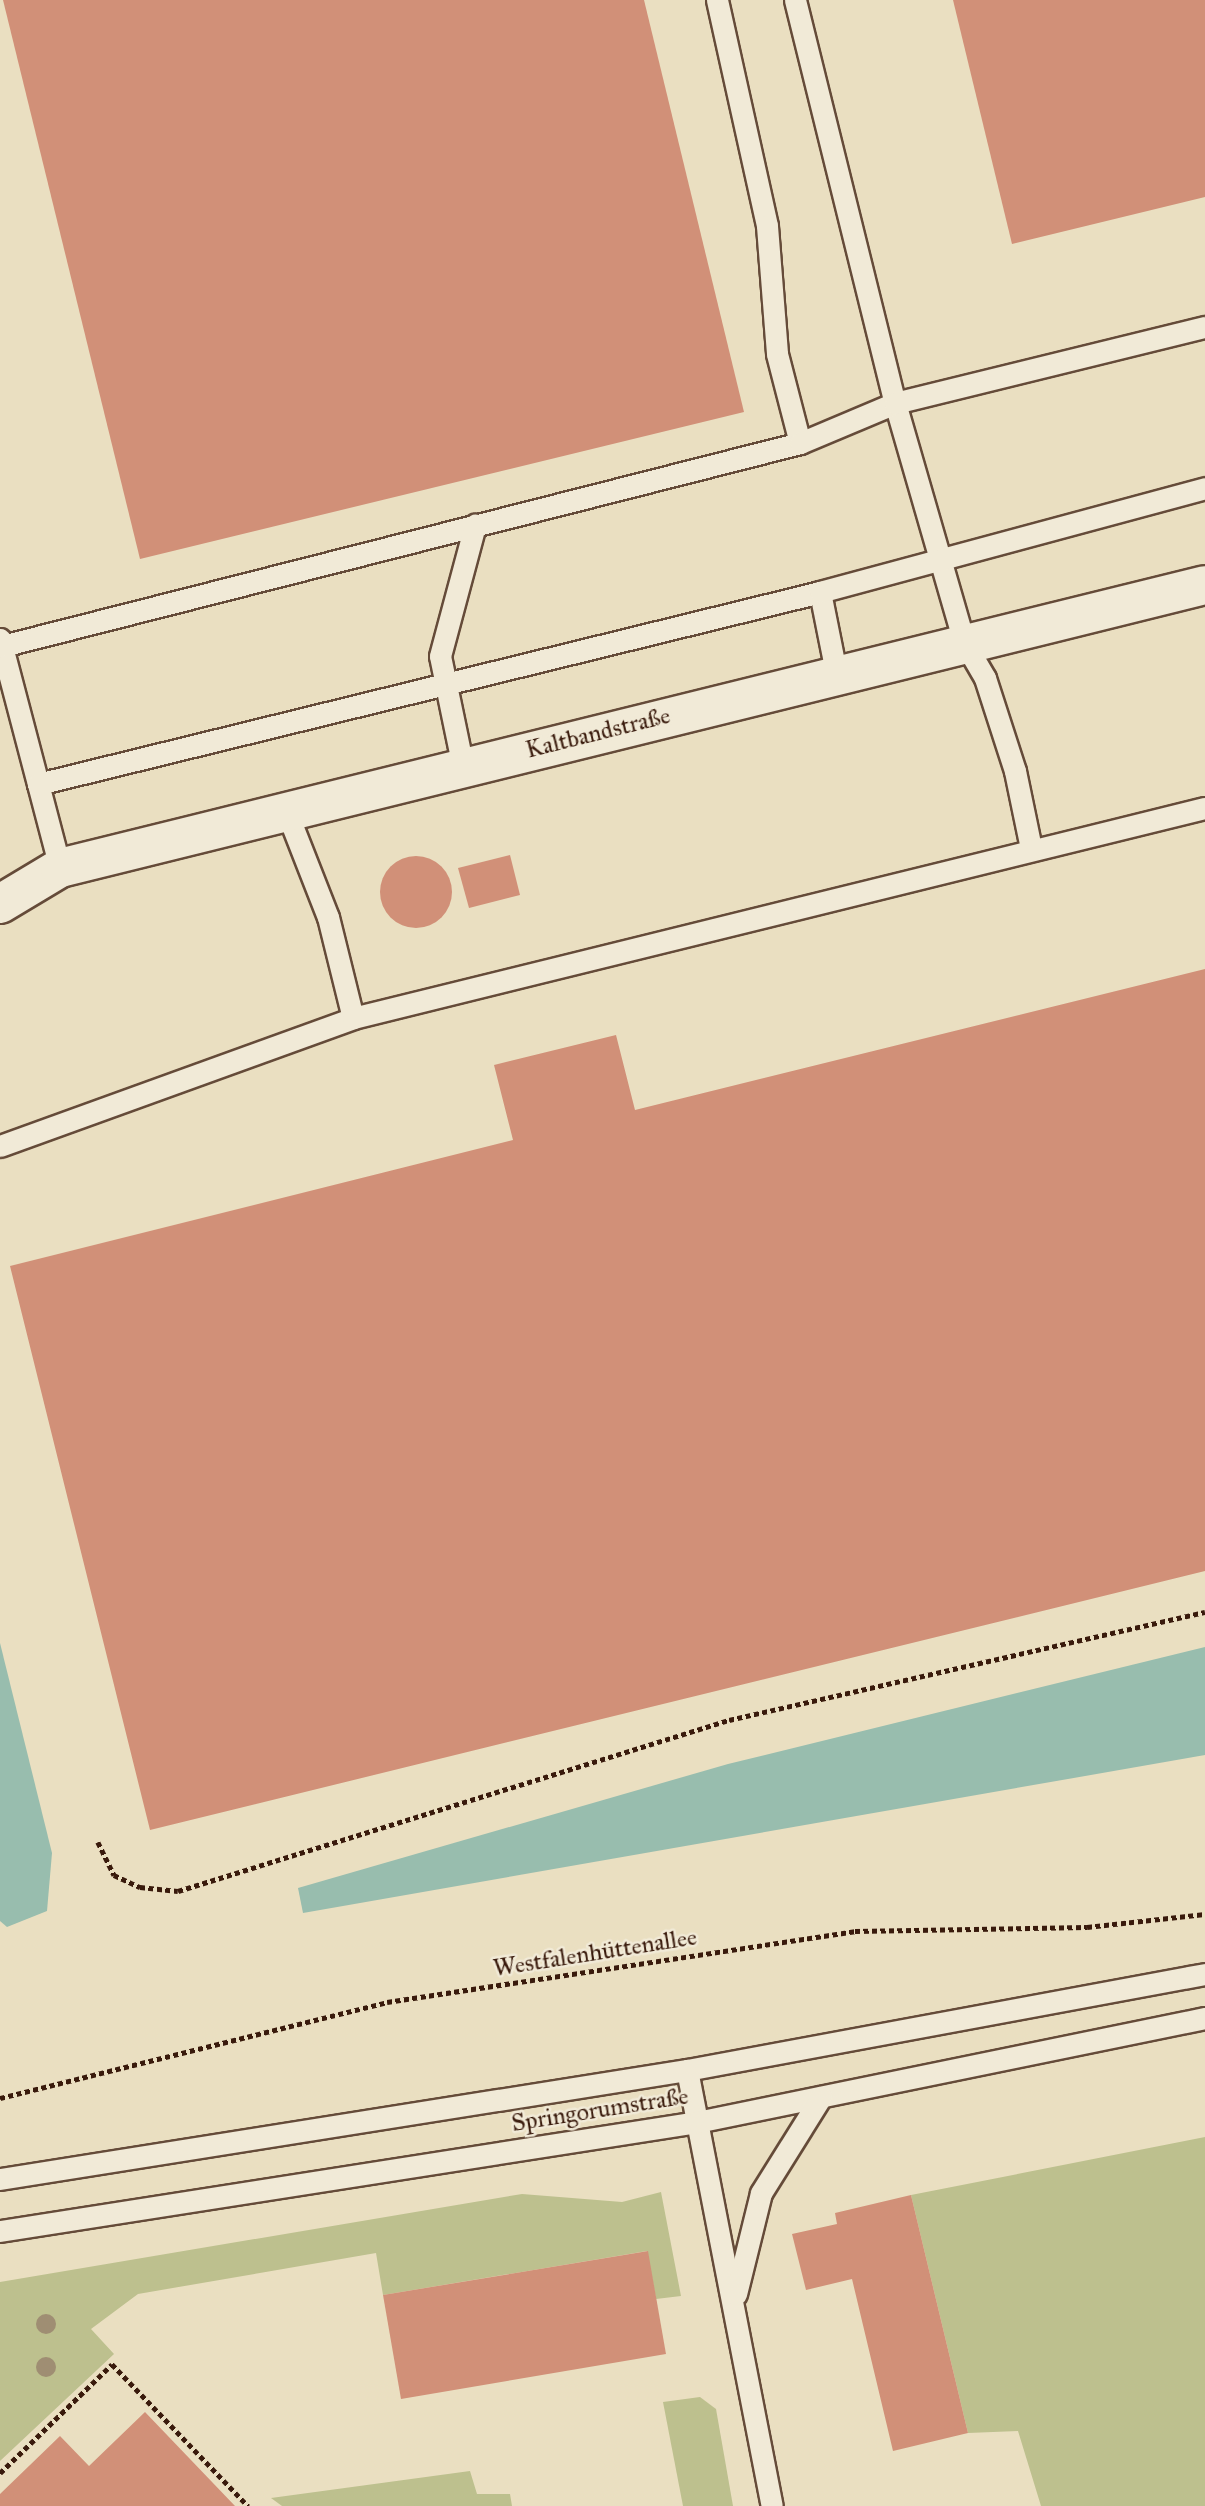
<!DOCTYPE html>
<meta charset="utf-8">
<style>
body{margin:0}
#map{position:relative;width:1205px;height:2506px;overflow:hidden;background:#eadfc1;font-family:"IM FELL Great Primer",serif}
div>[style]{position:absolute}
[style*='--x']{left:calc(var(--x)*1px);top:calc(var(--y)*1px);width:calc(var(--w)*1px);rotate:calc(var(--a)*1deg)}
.green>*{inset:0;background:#bdc08e}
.water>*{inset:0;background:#98bdae}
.building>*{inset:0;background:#d19078}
.round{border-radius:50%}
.path>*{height:4.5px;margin-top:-2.25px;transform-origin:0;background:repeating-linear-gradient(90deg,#391a0c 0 5px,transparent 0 8.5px)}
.roads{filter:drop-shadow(2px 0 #654b39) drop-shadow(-2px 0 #654b39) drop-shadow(0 2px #654b39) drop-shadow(0 -2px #654b39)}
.lane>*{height:21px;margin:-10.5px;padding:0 10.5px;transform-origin:10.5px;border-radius:10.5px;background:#f1ead7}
.street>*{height:38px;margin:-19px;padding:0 19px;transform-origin:19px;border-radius:19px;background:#f1ead7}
.trees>*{width:20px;height:20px;margin:-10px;border-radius:50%;background:#9f8e73}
span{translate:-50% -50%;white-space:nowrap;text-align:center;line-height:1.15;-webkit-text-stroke:5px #f1ead7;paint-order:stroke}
.street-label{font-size:24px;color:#391a0c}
</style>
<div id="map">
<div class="green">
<div style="clip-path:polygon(1205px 2137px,1205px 2506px,1041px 2506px,1018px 2431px,968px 2433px,911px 2195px)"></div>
<div style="clip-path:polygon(661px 2192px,681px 2296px,656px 2299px,647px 2251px,383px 2295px,376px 2253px,138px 2294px,91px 2329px,114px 2354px,0 2461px,0 2282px,522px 2194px,622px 2202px)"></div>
<div style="clip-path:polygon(700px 2397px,716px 2409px,733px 2506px,683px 2506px,663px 2402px)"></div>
<div style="clip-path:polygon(470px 2471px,477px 2494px,510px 2494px,512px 2506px,282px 2506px,271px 2498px)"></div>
</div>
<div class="water">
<div style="clip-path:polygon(0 1643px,52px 1853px,47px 1911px,7px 1927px,0 1921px)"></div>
<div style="clip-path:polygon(1205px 1647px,1205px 1755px,303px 1913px,298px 1888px,728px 1764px)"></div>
</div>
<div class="building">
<div style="clip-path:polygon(3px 0,644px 0,744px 412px,140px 559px)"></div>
<div style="clip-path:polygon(953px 0,1205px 0,1205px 197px,1012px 244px)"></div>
<div style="clip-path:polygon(510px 855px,520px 895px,469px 908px,458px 868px)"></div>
<div class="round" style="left:380px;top:856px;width:72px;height:72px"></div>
<div style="clip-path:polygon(1205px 969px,1205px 1571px,150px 1830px,10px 1266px,513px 1140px,494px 1065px,616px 1035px,635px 1110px)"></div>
<div style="clip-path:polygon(911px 2195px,968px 2433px,893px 2451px,852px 2279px,806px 2290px,792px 2234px,837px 2224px,835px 2213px)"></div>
<div style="clip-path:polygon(648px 2251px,666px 2354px,401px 2399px,383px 2295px)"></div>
<div style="clip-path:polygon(145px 2412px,235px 2506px,0 2506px,0 2494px,60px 2436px,89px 2466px)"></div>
</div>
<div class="path">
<div style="--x:98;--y:1842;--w:37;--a:64"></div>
<div style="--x:114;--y:1875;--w:29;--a:25"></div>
<div style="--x:140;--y:1887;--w:38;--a:6"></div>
<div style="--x:178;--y:1891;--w:577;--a:-17.24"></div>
<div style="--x:729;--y:1720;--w:488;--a:-12.8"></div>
<div style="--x:0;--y:2098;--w:399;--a:-13.9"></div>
<div style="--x:387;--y:2002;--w:473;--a:-8.6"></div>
<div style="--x:855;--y:1931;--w:232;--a:-1"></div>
<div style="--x:1087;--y:1927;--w:119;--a:-6.3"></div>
<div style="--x:0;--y:2473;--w:156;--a:-44.2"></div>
<div style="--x:112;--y:2364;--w:197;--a:46.2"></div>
</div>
<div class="roads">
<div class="lane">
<div style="--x:717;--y:0;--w:231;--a:77.5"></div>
<div style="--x:767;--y:226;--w:128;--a:85.5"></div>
<div style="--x:777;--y:354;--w:92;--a:75.5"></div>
<div style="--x:795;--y:0;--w:415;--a:76.1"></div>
<div style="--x:895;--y:403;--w:249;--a:73.9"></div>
<div style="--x:964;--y:642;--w:42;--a:59.7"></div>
<div style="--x:985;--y:678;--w:98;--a:72.1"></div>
<div style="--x:1015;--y:771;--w:79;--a:78.3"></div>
<div style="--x:820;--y:592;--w:82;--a:78.7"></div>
<div style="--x:0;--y:639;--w:237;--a:75.3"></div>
<div style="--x:2;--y:646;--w:823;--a:-14.27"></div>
<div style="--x:800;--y:443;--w:103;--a:-22.8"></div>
<div style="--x:895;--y:403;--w:319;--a:-13.8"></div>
<div style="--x:463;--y:767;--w:113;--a:-101.7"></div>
<div style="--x:440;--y:656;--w:136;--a:-75"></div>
<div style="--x:38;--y:784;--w:805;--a:-13.79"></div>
<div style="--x:820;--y:592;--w:399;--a:-15.1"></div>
<div style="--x:286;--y:810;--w:115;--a:68.6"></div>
<div style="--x:328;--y:917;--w:104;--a:76.1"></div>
<div style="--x:0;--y:1146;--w:375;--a:-19.9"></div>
<div style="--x:353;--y:1018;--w:877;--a:-13.85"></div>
<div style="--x:687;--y:2070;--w:444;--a:79"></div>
<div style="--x:0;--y:2179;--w:696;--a:-9.02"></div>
<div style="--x:687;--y:2070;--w:527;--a:-10.5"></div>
<div style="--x:0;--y:2231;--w:705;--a:-8.89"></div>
<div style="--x:697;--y:2122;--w:519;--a:-11.57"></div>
<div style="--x:736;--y:2294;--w:104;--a:-76.1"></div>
<div style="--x:761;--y:2193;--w:113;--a:-58"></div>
</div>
<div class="street">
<div style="--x:0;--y:904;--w:70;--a:-31"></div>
<div style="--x:60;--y:868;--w:1179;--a:-13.88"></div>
</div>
</div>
<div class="trees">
<div style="left:46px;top:2324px"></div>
<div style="left:46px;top:2367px"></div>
</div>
<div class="street-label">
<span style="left:598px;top:733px;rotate:-14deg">Kaltbandstraße</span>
<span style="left:595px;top:1953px;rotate:-9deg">Westfalenhüttenallee</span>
<span style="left:600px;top:2110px;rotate:-9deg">Springorumstraße</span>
</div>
</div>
